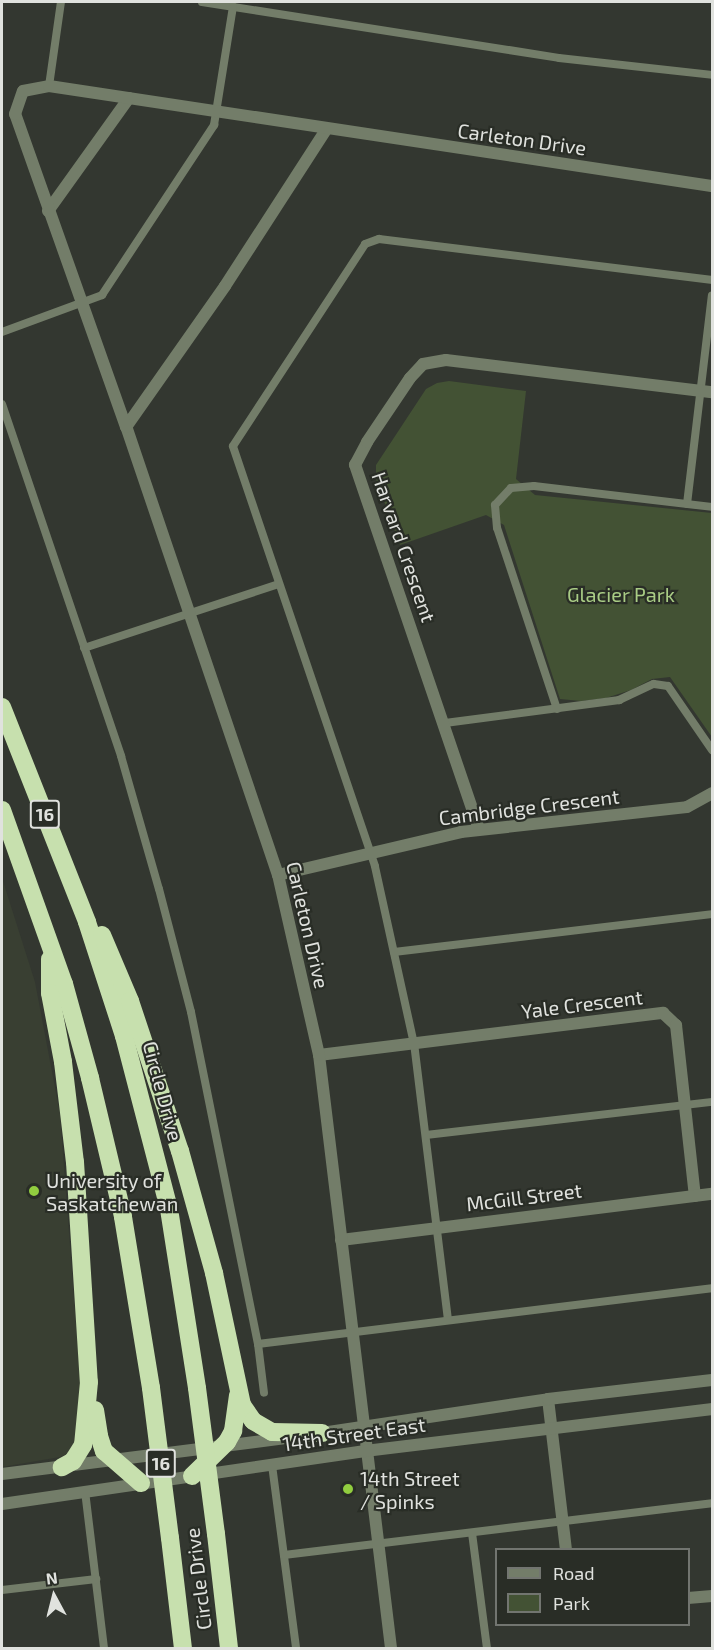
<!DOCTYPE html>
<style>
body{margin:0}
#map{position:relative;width:714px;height:1650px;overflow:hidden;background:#333730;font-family:"Exo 2",sans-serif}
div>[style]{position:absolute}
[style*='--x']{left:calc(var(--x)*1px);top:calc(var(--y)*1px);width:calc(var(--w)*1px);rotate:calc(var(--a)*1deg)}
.built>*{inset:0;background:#393f32}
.green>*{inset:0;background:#435234}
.service>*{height:8px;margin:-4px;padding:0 4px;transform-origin:4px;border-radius:4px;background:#737d69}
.minor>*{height:12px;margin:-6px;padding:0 6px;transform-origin:6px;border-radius:6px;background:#737d69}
.tertiary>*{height:12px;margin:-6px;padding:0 6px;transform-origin:6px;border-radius:6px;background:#737d69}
.motorway>*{height:18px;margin:-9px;padding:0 9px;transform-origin:9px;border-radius:9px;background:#c7e0ae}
.motorway-bridge>*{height:18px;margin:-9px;padding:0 9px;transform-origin:9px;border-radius:9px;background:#c7e0ae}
.dots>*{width:16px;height:16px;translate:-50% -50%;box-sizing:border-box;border:3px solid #292d26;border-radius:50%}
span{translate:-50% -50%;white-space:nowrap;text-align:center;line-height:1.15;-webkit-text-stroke:4.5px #292d26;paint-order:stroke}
.shield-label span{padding:2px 4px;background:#292d26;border:2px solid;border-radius:4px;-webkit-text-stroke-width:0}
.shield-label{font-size:18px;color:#e0e2de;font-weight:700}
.street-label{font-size:20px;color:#e0e2de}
.park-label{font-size:20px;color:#a9cc85}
.poi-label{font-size:20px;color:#e0e2de}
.left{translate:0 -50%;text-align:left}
.frame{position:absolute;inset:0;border:3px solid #e0e2de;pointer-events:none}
.legend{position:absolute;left:495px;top:1548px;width:195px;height:78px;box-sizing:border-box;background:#292d26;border:2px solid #727570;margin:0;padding:8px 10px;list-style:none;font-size:18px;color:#e0e2de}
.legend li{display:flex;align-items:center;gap:12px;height:30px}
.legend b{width:30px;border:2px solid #727570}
.north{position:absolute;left:24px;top:1566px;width:60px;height:60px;-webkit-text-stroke:4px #292d26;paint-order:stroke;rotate:353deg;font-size:16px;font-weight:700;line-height:24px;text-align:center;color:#e0e2de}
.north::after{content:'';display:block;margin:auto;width:21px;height:27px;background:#e0e2de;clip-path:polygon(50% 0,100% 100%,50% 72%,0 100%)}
</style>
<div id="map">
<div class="built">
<div style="clip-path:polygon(2px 878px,35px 982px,60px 1114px,83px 1417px,82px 1426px,69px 1453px,60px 1457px,2px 1467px)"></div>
</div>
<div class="green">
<div style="clip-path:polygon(449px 381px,526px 391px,516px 479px,535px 495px,712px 513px,712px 737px,670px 677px,652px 679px,631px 690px,606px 698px,581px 701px,560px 699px,504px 525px,486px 515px,400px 545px,376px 479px,376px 465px,426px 389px,437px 383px)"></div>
</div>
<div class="service">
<div style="--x:202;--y:2;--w:361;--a:8.9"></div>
<div style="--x:559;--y:58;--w:154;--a:6.3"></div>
<div style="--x:49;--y:86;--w:85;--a:-81.9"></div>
<div style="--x:2;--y:332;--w:107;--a:-20.3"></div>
<div style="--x:102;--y:295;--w:204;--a:-56.6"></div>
<div style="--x:214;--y:125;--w:120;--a:-80.9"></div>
<div style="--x:2;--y:404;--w:372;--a:71.3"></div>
<div style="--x:121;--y:756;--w:138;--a:74.1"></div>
<div style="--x:159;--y:889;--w:127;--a:75.4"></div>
<div style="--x:191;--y:1012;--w:339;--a:78.6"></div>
<div style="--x:258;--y:1344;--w:49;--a:83"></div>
<div style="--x:687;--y:504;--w:210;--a:-83.2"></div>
<div style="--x:84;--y:648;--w:205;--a:-18.2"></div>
<div style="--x:557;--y:709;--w:191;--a:-108.3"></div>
<div style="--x:497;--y:528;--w:23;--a:-95"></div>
<div style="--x:495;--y:505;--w:23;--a:-47"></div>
<div style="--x:511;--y:488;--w:23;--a:-5"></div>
<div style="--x:534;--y:486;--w:179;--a:6.7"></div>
<div style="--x:445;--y:723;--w:176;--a:-7.5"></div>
<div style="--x:619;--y:700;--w:38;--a:-25"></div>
<div style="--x:654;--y:684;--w:14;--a:8"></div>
<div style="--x:668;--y:686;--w:78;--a:55.5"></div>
<div style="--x:394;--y:952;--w:320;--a:-6.8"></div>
<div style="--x:426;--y:1135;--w:288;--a:-6.6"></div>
<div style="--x:448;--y:1320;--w:278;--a:-97"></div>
<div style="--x:414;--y:1044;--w:182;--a:-102.4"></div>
<div style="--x:375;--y:866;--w:443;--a:-108.7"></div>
<div style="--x:233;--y:446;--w:241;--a:-56.8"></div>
<div style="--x:365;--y:244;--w:15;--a:-20"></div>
<div style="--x:379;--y:239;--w:336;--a:7"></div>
<div style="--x:258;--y:1344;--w:457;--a:-7"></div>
<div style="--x:272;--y:1465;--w:185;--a:82.5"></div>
<div style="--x:85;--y:1491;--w:158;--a:83.1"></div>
<div style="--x:472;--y:1533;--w:116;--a:82.6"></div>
<div style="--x:284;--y:1555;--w:431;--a:-6.9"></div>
<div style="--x:2;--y:1590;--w:95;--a:-6.7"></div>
</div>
<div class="minor">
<div style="--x:48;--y:211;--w:139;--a:-54.4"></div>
<div style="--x:126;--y:427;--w:172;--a:-54.9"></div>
<div style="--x:225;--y:286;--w:186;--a:-57.1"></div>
<div style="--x:479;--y:829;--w:385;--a:-108.8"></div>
<div style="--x:355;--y:465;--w:26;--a:-62"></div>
<div style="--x:367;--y:442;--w:77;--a:-56.1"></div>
<div style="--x:410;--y:378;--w:19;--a:-47"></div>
<div style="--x:423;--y:364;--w:23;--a:-10"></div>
<div style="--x:446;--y:360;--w:268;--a:6.9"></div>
<div style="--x:278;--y:875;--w:188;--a:-13.2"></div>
<div style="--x:461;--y:832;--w:227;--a:-6.3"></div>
<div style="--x:687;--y:807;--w:29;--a:-29"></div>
<div style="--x:319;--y:1055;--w:347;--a:-7"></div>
<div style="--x:663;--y:1013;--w:18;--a:43"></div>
<div style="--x:676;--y:1025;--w:172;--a:83.7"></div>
<div style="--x:341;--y:1240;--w:374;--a:-7.1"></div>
<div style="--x:548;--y:1399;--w:152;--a:83.2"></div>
<div style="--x:688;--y:1598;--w:24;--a:-5"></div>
<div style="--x:391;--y:1648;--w:597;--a:-96.92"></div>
<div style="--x:319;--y:1055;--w:185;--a:-102.8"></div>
<div style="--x:278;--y:875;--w:473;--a:-108.7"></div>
<div style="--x:126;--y:427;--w:332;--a:-109.5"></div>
<div style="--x:15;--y:114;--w:24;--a:-71"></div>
<div style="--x:23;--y:91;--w:26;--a:-11"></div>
<div style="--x:49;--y:86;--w:670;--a:8.58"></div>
</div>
<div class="tertiary">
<div style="--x:315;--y:1434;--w:236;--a:-8.5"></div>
<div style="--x:548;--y:1399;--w:165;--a:-6.6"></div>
<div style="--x:2;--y:1474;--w:286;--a:-7.2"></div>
<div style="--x:2;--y:1504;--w:367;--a:-8.3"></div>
<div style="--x:365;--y:1451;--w:350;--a:-6.9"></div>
</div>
<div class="motorway">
<div style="--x:2;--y:707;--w:231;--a:68.4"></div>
<div style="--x:87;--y:922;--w:120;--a:72"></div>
<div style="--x:124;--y:1036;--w:179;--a:75.4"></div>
<div style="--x:169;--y:1209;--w:181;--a:81.1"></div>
<div style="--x:2;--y:810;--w:185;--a:70.4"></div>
<div style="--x:64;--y:984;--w:98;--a:74.5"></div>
<div style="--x:90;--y:1078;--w:143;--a:76.6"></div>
<div style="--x:123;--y:1217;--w:173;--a:80.7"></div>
<div style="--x:102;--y:935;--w:72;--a:67"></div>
<div style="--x:130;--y:1001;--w:158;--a:71.6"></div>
<div style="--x:180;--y:1151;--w:127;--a:74.4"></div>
<div style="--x:214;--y:1273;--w:135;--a:78"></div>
<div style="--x:242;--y:1405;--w:19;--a:55"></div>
<div style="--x:253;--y:1421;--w:22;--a:30"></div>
<div style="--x:272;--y:1432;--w:50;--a:1.1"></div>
<div style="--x:50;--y:959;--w:34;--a:90"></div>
<div style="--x:50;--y:993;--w:70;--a:79.3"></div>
<div style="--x:63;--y:1062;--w:101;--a:83.2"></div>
<div style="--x:75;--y:1162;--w:220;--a:86.4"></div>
<div style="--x:89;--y:1382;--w:63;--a:95.4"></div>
<div style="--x:83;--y:1445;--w:19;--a:122"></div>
<div style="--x:73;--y:1461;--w:13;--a:151"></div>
<div style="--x:95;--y:1410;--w:26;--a:81"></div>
<div style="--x:99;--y:1436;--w:16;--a:72"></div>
<div style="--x:104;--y:1451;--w:49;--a:40.9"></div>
<div style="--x:192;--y:1476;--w:49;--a:-44.2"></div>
<div style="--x:227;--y:1442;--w:13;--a:-61"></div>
<div style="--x:233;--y:1431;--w:36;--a:-82"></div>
<div style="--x:216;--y:1534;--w:115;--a:83.5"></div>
<div style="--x:170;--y:1538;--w:111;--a:83.3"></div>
</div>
<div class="motorway-bridge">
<div style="--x:151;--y:1388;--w:151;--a:82.8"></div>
<div style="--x:197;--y:1388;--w:147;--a:82.6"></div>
</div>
<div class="dots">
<div style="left:34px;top:1191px;background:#91cd3f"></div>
<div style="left:348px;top:1489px;background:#91cd3f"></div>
</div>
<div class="shield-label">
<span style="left:45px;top:814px">16</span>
<span style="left:161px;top:1463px">16</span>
</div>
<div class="street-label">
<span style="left:522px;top:139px;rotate:8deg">Carleton Drive</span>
<span style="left:404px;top:547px;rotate:71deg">Harvard Crescent</span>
<span style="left:529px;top:807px;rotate:-7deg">Cambridge Crescent</span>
<span style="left:308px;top:925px;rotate:77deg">Carleton Drive</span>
<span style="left:582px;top:1004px;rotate:-7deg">Yale Crescent</span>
<span style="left:163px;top:1091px;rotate:75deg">Circle Drive</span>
<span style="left:524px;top:1197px;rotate:-7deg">McGill Street</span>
<span style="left:354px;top:1434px;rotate:-8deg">14th Street East</span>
<span style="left:198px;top:1579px;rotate:-97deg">Circle Drive</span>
</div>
<div class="park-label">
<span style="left:621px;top:594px">Glacier Park</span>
</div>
<div class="poi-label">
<span class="left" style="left:46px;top:1192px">University of<br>Saskatchewan</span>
<span class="left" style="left:360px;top:1490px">14th Street<br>/ Spinks</span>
</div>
<div class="frame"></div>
<ul class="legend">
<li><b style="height:8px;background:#737d69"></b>Road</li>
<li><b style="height:16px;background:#435234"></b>Park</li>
</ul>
<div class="north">N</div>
</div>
